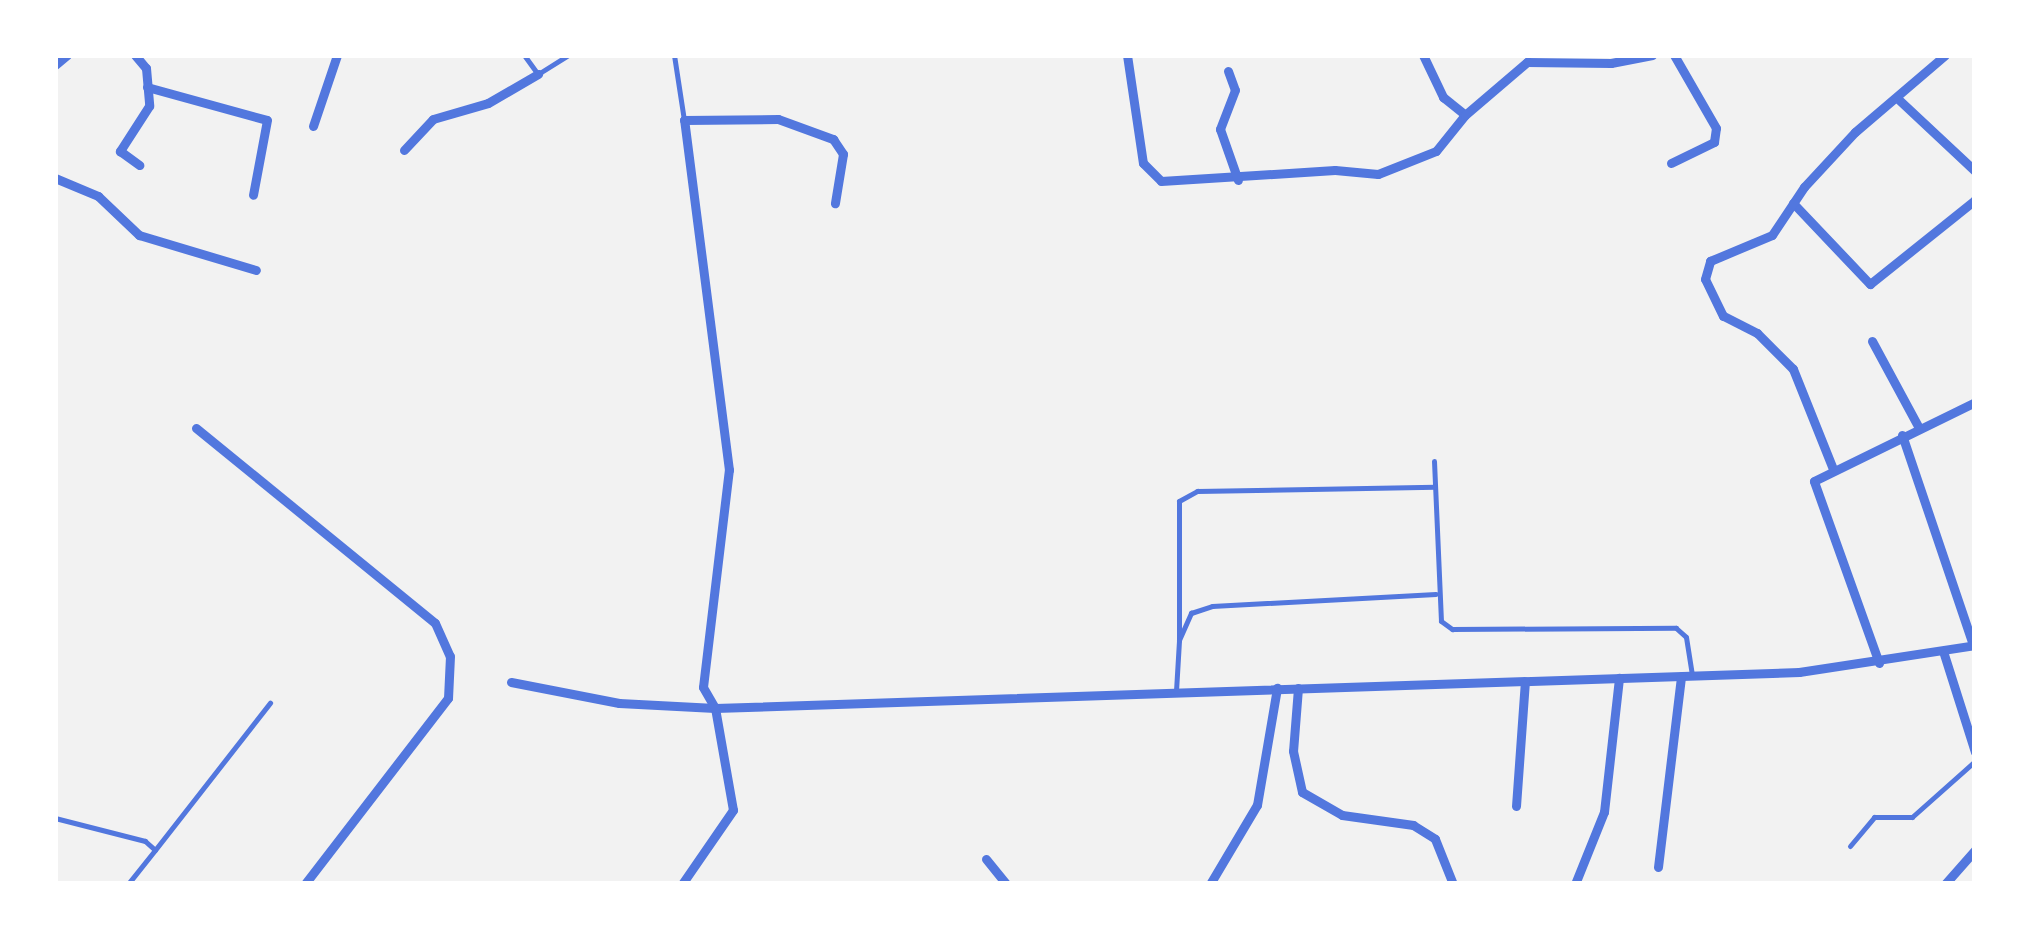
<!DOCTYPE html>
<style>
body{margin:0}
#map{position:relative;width:2030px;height:939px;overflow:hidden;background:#f2f2f2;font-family:"Asap Condensed",sans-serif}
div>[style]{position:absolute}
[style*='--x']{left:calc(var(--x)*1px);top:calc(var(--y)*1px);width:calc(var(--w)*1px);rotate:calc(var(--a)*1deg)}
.service>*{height:5px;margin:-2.5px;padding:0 2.5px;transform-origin:2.5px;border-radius:2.5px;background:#5277de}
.minor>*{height:9px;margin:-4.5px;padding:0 4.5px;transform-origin:4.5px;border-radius:4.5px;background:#5277de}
span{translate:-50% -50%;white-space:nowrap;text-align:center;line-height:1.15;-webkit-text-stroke:10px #fff;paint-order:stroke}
.frame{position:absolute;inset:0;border:58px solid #fff;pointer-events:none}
</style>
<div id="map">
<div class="service">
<div style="--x:524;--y:55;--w:24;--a:54"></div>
<div style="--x:538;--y:74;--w:36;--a:-32"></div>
<div style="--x:674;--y:55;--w:66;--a:81.3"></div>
<div style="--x:1434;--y:461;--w:160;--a:87.5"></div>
<div style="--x:1441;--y:621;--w:14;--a:36"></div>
<div style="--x:1452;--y:629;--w:224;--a:-0.3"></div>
<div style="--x:1676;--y:628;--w:13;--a:42"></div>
<div style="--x:1686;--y:637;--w:38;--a:81"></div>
<div style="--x:1179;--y:640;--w:139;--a:-90"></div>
<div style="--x:1179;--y:501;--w:21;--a:-29"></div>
<div style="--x:1197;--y:491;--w:238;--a:-1"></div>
<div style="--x:1176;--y:691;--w:51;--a:-86.6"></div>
<div style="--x:1179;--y:640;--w:30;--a:-66"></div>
<div style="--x:1191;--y:613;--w:22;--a:-18"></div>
<div style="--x:1212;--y:606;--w:224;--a:-3.1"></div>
<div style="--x:55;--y:818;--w:93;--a:14.3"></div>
<div style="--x:145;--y:841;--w:13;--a:42"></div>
<div style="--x:155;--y:850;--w:43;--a:128.5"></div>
<div style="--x:1850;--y:846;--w:38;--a:-50"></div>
<div style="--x:1874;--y:817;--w:38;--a:0"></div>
<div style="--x:1912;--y:817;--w:84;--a:-41.6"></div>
<div style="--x:155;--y:850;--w:187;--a:-52"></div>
</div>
<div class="minor">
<div style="--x:135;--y:55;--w:17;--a:50"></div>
<div style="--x:146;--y:68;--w:38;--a:85"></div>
<div style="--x:149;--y:106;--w:54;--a:122.8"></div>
<div style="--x:120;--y:151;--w:24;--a:36"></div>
<div style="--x:1127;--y:55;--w:109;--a:81.6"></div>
<div style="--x:1143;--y:163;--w:25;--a:45"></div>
<div style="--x:1161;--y:181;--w:174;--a:-3.6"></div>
<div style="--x:1335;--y:170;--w:43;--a:5.3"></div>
<div style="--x:1378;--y:174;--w:62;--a:-21.6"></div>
<div style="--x:1436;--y:151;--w:46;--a:-51.1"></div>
<div style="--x:1423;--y:55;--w:47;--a:64.5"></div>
<div style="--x:1443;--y:97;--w:28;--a:39"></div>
<div style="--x:1465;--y:115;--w:82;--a:-40.5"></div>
<div style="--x:1527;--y:62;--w:84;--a:0.7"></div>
<div style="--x:1611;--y:63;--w:42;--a:-11"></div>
<div style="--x:55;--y:65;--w:16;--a:-40"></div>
<div style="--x:1228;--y:71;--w:20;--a:70"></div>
<div style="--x:1235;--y:90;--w:42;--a:111"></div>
<div style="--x:1220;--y:129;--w:54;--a:70.6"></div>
<div style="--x:147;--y:87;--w:124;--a:15.4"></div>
<div style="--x:267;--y:120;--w:76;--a:100.6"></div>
<div style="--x:1897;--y:98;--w:107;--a:43.1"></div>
<div style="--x:313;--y:126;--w:75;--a:-71.3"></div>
<div style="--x:404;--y:150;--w:42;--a:-46.9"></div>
<div style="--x:433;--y:119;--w:57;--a:-16.2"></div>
<div style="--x:488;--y:103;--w:58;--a:-30.1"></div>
<div style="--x:1671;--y:163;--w:48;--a:-26"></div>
<div style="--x:1714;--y:142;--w:14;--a:-82"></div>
<div style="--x:1716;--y:128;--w:84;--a:-119.9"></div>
<div style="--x:55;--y:178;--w:47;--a:22.7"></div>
<div style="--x:98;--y:196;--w:57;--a:43.6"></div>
<div style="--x:139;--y:235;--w:122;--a:16.7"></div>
<div style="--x:1793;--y:203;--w:112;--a:46.5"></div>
<div style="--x:1870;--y:284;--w:134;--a:-38.7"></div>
<div style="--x:1872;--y:341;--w:97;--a:61.6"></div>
<div style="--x:196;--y:428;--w:308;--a:39.2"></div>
<div style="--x:435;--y:623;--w:36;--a:66"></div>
<div style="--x:450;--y:656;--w:42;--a:92.7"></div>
<div style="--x:448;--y:698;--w:235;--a:127.6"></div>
<div style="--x:1902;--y:435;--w:222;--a:71.3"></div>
<div style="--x:1833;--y:469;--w:108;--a:-111.8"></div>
<div style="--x:1793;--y:369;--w:51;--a:-135"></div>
<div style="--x:1757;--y:333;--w:38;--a:-153"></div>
<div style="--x:1723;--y:316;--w:41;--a:-115.9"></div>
<div style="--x:1705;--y:279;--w:19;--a:-74"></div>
<div style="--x:1710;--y:261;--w:67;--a:-22.8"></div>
<div style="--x:1772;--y:235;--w:58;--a:-56.3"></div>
<div style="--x:1804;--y:187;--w:75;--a:-47.2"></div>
<div style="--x:1855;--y:132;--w:118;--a:-40.5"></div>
<div style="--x:1943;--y:651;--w:106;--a:72.4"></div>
<div style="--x:1879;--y:663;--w:193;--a:-109.7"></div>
<div style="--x:1814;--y:481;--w:179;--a:-26.1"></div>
<div style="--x:511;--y:682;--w:110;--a:11"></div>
<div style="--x:619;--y:703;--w:96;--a:3"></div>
<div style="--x:715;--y:708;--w:1085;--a:-1.9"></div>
<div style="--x:1799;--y:672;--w:178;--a:-8.7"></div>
<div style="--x:1298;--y:688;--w:63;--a:94.5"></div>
<div style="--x:1293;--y:751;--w:42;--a:77.6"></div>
<div style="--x:1302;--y:792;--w:46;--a:29.9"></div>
<div style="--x:1342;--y:815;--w:72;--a:8"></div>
<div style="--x:1413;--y:825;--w:26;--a:32"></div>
<div style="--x:1435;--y:839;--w:48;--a:68.2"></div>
<div style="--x:1516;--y:806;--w:125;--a:-85.9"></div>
<div style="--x:986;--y:859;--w:32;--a:51"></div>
<div style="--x:1658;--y:867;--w:192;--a:-83.1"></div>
<div style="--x:682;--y:884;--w:90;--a:-55.4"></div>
<div style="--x:733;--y:810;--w:104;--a:-100"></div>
<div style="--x:715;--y:708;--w:24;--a:-120"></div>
<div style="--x:703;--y:687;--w:219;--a:-83.2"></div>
<div style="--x:729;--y:470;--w:353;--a:-97.3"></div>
<div style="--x:684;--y:120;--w:94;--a:-0.6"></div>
<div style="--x:778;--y:119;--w:59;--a:20"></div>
<div style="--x:833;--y:139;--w:18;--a:56"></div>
<div style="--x:843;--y:154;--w:50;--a:99.3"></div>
<div style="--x:1210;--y:884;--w:92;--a:-59.3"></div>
<div style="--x:1257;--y:805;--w:119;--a:-80.3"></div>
<div style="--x:1575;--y:884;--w:78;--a:-68.1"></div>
<div style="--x:1604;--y:812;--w:135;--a:-83.6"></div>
<div style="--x:1945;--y:884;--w:45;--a:-48.6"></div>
</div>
<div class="frame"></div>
</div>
